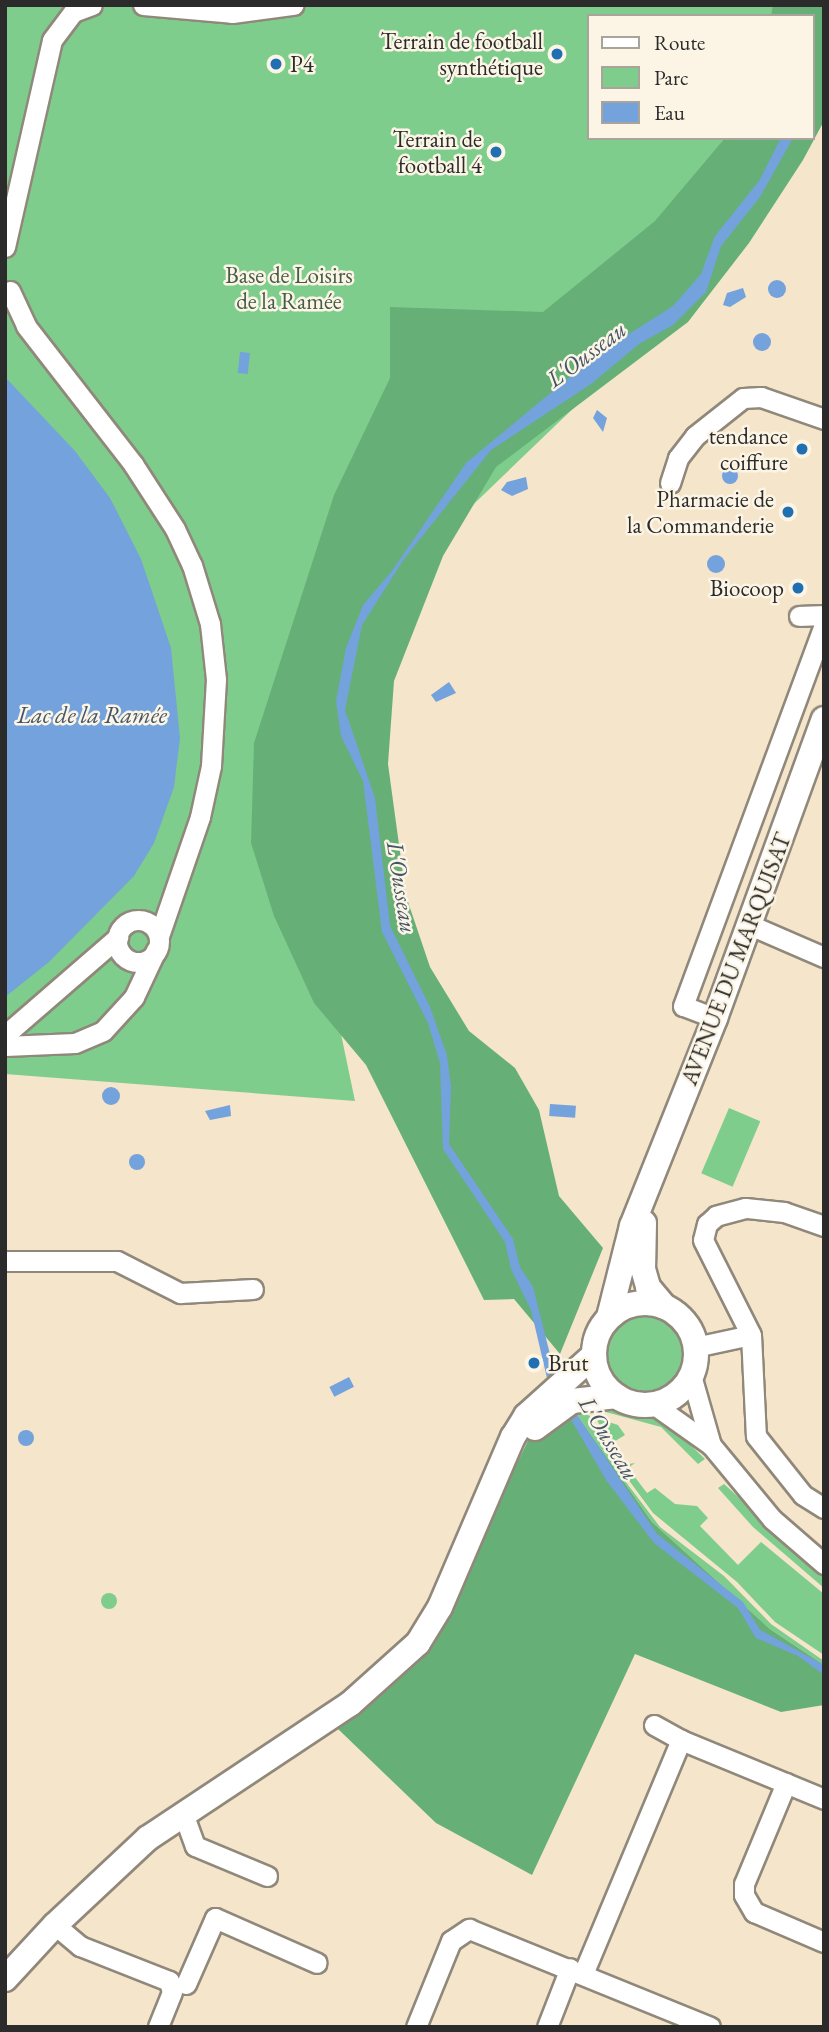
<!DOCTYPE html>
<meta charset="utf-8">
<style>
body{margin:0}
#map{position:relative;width:829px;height:2032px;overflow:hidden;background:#f5e5ca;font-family:"EB Garamond",serif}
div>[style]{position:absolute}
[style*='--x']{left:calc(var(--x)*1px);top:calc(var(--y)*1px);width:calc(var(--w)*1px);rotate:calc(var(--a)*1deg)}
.green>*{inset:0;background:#7ecd8d;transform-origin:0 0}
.round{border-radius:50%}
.forest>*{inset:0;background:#66b078}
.water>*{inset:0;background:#73a2dc;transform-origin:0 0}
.roads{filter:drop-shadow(2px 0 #90887a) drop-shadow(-2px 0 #90887a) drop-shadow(0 2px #90887a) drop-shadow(0 -2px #90887a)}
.minor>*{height:19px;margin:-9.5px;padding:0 9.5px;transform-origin:9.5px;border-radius:9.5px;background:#fff}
.minor>.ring{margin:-9.5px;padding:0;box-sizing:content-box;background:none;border:19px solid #fff;border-radius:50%}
.major>*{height:24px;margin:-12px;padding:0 12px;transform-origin:12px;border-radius:12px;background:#fff}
.major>.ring{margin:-12px;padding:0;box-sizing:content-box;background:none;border:24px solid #fff;border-radius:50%}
.dots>*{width:19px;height:19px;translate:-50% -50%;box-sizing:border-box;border:4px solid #fcf5e5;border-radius:50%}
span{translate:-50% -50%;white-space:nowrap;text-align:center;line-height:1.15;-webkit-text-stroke:5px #fcf5e5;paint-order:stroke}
.poi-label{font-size:23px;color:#2b2b2b}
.right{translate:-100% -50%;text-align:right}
.left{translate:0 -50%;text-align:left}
.park-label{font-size:23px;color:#445c48}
.street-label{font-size:23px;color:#2b2b2b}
.water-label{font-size:24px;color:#445569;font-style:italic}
.frame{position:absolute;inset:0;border:7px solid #2b2b2b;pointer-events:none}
.legend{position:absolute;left:587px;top:14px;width:228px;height:126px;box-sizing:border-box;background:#fcf5e5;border:2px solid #a8a49b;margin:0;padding:9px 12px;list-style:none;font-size:21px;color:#2b2b2b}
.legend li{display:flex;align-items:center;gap:14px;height:35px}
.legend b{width:35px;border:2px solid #a8a49b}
</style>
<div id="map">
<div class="green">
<div style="clip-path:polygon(5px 5px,824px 5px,813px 16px,589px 16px,589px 138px,774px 138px,583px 399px,271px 699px,355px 1101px,5px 1074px)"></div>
<div style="left:729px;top:1108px;width:34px;height:71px;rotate:23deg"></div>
<div class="round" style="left:602px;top:1311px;width:84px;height:84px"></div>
<div style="clip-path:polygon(609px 1407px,628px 1414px,662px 1418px,705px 1459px,698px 1464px,661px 1427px,591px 1408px)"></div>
<div style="clip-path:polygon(580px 1411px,590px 1416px,616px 1469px,660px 1527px,724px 1576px,771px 1624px,824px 1661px,824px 1665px,770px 1629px,652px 1522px,575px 1412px)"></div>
<div style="clip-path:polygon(596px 1418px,618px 1425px,625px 1435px,612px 1443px,623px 1465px,635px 1463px,628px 1468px,647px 1493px,655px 1488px,675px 1504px,697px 1506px,708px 1518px,700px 1526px,738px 1565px,761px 1542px,824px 1594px,824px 1655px,775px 1622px,737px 1582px,653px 1513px,625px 1475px)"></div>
<div style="clip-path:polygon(724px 1484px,824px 1575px,824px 1588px,753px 1527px,718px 1488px)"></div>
<div class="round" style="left:101px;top:1593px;width:16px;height:16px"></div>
</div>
<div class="forest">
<div style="clip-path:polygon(773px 5px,824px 5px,824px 121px,803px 160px,749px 243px,688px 322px,496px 467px,443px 556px,394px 681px,388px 764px,406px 896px,430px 967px,469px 1031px,515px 1068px,539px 1110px,559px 1196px,603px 1248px,560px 1354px,514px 1299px,484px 1300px,366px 1065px,314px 1003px,274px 916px,251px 843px,254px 743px,334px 495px,390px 378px,390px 307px,543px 312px,655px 221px,725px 138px,813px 138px,813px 16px,771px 16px)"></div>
<div style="clip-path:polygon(575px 1412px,652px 1522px,770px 1629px,824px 1665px,824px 1705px,781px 1712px,635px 1654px,532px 1875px,436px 1823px,338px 1729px,423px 1657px,539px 1418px)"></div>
</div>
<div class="water">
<div style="clip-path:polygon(781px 138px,793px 138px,760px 197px,721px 246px,706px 292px,673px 325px,639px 344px,591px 384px,491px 450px,404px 559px,362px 625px,345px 710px,375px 798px,390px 926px,430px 1007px,447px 1055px,451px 1087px,449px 1144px,513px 1239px,520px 1267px,533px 1287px,554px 1370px,575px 1412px,657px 1534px,743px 1602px,760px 1630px,824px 1665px,824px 1675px,798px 1656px,756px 1638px,738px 1608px,654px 1543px,606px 1480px,547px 1378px,531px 1310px,511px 1269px,505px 1242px,443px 1149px,440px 1063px,428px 1023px,382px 932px,363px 781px,341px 736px,336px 701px,346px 648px,363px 605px,392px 571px,466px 463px,599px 353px,673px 306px,701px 274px,715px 236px,759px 181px)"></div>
<div class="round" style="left:768px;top:280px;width:18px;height:18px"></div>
<div style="clip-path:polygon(743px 288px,746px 297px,730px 307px,723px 305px,727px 293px)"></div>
<div class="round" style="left:753px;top:333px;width:18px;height:18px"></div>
<div style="left:240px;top:352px;width:10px;height:21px;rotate:6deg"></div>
<div style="clip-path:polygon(5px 377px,75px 451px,110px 498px,141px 559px,171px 648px,180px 738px,174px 787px,154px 843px,134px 876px,49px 962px,5px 997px)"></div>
<div style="clip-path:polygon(597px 410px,607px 418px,603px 432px,593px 418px)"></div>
<div class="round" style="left:722px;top:468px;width:16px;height:16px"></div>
<div style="clip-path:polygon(526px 477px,528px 489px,512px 496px,501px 490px,507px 482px)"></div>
<div class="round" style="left:707px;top:555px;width:18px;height:18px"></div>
<div style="clip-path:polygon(449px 682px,456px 693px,436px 702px,431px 695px)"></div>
<div class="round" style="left:102px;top:1087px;width:18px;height:18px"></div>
<div style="left:550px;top:1104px;width:26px;height:12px;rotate:4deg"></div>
<div style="clip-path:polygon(230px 1105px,231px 1116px,210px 1120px,205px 1111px)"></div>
<div class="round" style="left:129px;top:1154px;width:16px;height:16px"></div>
<div style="left:349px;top:1377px;width:11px;height:22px;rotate:63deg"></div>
<div class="round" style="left:18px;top:1430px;width:16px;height:16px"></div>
</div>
<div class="roads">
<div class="minor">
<div style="--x:143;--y:5;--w:89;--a:5.1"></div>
<div style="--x:232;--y:13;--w:62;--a:-7.5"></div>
<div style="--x:5;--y:247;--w:212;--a:-77.2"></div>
<div style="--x:52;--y:40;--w:35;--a:-53"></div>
<div style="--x:73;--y:12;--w:20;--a:-20"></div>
<div style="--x:10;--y:291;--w:38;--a:65"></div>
<div style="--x:26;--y:326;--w:175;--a:52.2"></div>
<div style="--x:133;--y:464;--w:77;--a:57.1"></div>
<div style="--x:175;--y:529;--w:40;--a:65"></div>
<div style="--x:192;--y:565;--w:62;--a:73"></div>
<div style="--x:210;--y:624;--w:55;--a:83.8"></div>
<div style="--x:216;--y:679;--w:87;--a:93.3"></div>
<div style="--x:211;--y:766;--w:52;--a:102.2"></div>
<div style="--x:200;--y:817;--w:126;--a:109"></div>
<div style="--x:670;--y:483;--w:26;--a:-72"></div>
<div style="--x:678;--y:458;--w:28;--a:-52"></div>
<div style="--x:695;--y:436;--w:61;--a:-38.4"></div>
<div style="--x:743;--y:398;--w:18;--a:-3"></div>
<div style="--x:761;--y:397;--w:67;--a:19.2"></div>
<div style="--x:799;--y:616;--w:25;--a:-2"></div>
<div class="ring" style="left:117px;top:920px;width:23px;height:23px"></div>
<div style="--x:750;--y:925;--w:81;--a:23.4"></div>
<div style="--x:715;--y:1018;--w:34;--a:-159"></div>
<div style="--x:683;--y:1006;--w:407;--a:-69.7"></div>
<div style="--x:5;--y:1035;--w:150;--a:-40.9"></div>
<div style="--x:5;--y:1046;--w:70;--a:-2.5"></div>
<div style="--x:75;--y:1043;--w:30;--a:-23"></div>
<div style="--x:103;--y:1031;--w:46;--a:-47.6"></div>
<div style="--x:134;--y:997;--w:52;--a:-64.9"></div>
<div style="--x:824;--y:1226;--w:42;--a:-160.7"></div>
<div style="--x:784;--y:1212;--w:39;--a:-174"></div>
<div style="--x:745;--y:1208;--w:30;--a:165"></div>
<div style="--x:716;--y:1216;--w:12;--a:138"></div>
<div style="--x:707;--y:1224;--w:16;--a:104"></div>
<div style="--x:703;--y:1240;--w:106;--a:63.2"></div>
<div style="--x:751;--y:1335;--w:101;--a:87.2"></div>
<div style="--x:756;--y:1436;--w:75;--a:51.5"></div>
<div style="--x:803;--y:1495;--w:25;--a:32"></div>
<div style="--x:5;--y:1261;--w:112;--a:0"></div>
<div style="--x:117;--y:1261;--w:71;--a:26.9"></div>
<div style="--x:180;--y:1293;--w:73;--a:-3.1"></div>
<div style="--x:695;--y:1347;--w:57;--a:-12.1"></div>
<div style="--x:691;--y:1375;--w:73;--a:74.1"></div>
<div style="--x:653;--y:1404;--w:71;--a:35.3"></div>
<div style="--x:711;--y:1445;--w:96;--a:50.5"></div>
<div style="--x:772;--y:1519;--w:69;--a:40.9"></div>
<div style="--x:654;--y:1725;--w:31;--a:29"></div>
<div style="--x:786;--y:1783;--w:109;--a:112.6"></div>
<div style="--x:744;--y:1884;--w:11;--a:90"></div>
<div style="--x:744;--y:1895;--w:20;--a:60"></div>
<div style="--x:754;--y:1912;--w:76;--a:23.2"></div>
<div style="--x:183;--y:1813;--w:35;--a:70"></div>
<div style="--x:195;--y:1846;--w:78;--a:22.6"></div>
<div style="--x:55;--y:1925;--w:33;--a:40"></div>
<div style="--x:80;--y:1946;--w:96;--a:21.5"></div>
<div style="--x:169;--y:1981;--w:11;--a:75"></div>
<div style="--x:172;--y:1992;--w:38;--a:112"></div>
<div style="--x:583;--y:1974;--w:254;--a:-67.3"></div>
<div style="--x:681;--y:1740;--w:155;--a:22.4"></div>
<div style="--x:186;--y:1984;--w:72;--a:-66.3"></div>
<div style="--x:215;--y:1918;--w:111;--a:23.8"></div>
<div style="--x:416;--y:2027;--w:93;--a:-67.9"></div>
<div style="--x:451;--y:1941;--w:22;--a:-34"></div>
<div style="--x:469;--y:1929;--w:260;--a:22.1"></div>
<div style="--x:547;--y:2027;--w:63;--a:-68.7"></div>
</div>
<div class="major">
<div style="--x:644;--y:1223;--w:46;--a:91.2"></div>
<div style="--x:643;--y:1269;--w:19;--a:74"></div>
<div style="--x:648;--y:1287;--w:26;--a:50"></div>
<div class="ring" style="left:594px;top:1303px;width:78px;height:78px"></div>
<div style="--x:609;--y:1317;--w:94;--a:-75.8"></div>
<div style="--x:632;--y:1226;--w:224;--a:-68.2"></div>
<div style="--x:715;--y:1018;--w:318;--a:-70"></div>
<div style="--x:535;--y:1428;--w:46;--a:-36.1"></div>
<div style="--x:572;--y:1401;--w:45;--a:-6.3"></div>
<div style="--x:5;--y:1979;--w:74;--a:-47.2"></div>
<div style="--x:55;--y:1925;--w:127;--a:-43.1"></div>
<div style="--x:148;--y:1838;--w:242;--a:-33.6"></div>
<div style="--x:350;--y:1704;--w:91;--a:-41.9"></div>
<div style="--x:418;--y:1643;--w:42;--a:-58.6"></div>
<div style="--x:440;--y:1607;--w:185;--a:-66.8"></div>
<div style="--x:513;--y:1437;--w:25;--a:-58"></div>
<div style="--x:526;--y:1416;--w:91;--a:-41.9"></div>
</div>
</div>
<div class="dots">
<div style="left:557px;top:54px;background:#1f6fb2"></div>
<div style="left:276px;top:64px;background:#1f6fb2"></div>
<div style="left:496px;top:152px;background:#1f6fb2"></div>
<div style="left:802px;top:449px;background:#1f6fb2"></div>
<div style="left:788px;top:512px;background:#1f6fb2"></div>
<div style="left:798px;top:588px;background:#1f6fb2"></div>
<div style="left:534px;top:1363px;background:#1f6fb2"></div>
</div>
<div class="poi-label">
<span class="right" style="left:543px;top:54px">Terrain de football<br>synthétique</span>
<span class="left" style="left:290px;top:64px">P4</span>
<span class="right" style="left:482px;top:152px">Terrain de<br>football 4</span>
<span class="right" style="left:788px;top:449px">tendance<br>coiffure</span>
<span class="right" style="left:774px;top:512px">Pharmacie de<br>la Commanderie</span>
<span class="right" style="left:784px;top:588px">Biocoop</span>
<span class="left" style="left:548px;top:1363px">Brut</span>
</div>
<div class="park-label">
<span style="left:289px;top:288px">Base de Loisirs<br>de la Ramée</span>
</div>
<div class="street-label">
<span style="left:736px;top:959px;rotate:-69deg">AVENUE DU MARQUISAT</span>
</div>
<div class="water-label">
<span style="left:586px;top:354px;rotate:-37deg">L'Ousseau</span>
<span style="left:92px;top:715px">Lac de la Ramée</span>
<span style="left:402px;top:887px;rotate:81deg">L'Ousseau</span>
<span style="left:609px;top:1438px;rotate:59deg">L'Ousseau</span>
</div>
<div class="frame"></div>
<ul class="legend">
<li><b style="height:9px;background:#fff"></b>Route</li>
<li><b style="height:19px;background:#7ecd8d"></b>Parc</li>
<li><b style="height:19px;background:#73a2dc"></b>Eau</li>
</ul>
</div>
